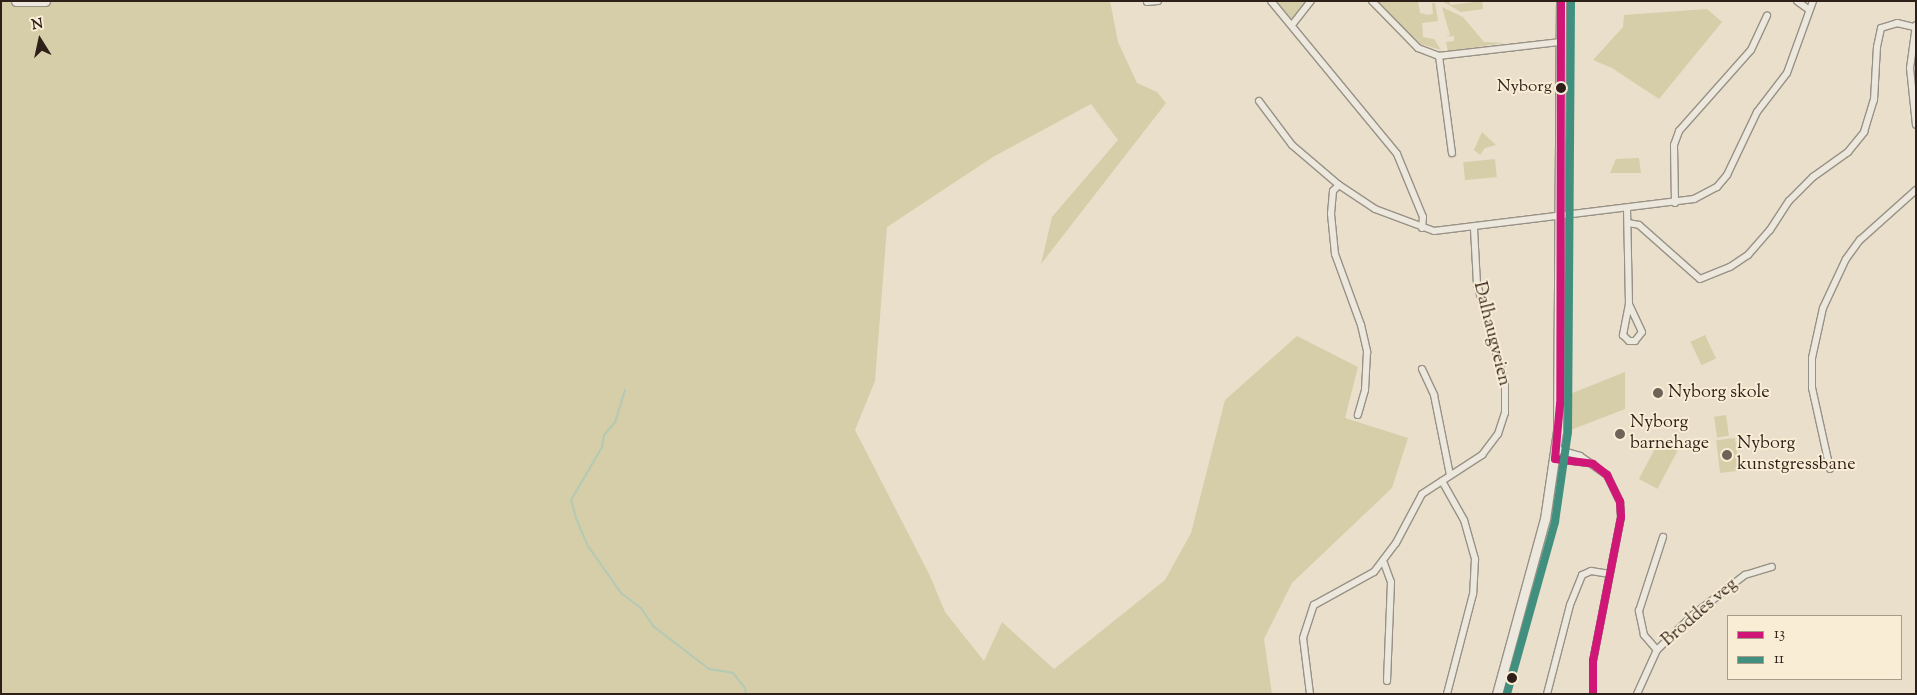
<!DOCTYPE html>
<style>
body{margin:0}
#map{position:relative;width:1917px;height:695px;overflow:hidden;background:#e9dfcb;font-family:"Sorts Mill Goudy",serif}
div>[style]{position:absolute}
[style*='--x']{left:calc(var(--x)*1px);top:calc(var(--y)*1px);width:calc(var(--w)*1px);rotate:calc(var(--a)*1deg)}
.green>*{inset:0;background:#d5cea8;transform-origin:0 0}
.stream>*{height:2px;margin:-1px;padding:0 1px;transform-origin:1px;border-radius:1px;background:#b4c9b6}
.roads{filter:drop-shadow(1px 0 #989185) drop-shadow(-1px 0 #989185) drop-shadow(0 1px #989185) drop-shadow(0 -1px #989185)}
.street>*{height:6px;margin:-3px;padding:0 3px;transform-origin:3px;border-radius:3px;background:#ece8de}
.secondary>*{height:9px;margin:-4.5px;padding:0 4.5px;transform-origin:4.5px;border-radius:4.5px;background:#ece8de}
.bus-1>*{height:8px;margin:-4px;padding:0 4px;transform-origin:4px;border-radius:4px;background:#d01778}
.bus-2>*{height:8px;margin:-4px;padding:0 4px;transform-origin:4px;border-radius:4px;background:#41907f}
.dots>*{width:14px;height:14px;translate:-50% -50%;box-sizing:border-box;border:2px solid #f9edd5;border-radius:50%}
span{translate:-50% -50%;white-space:nowrap;text-align:center;line-height:1.15;-webkit-text-stroke:4px #f9edd5;paint-order:stroke}
.bus-label{font-size:17px;color:#2e1f18}
.right{translate:-100% -50%;text-align:right}
.street-label{font-size:18px;color:#2e1f18}
.poi-label{font-size:18px;color:#2e1f18}
.left{translate:0 -50%;text-align:left}
.frame{position:absolute;inset:0;border:2px solid #2e1f18;pointer-events:none}
.legend{position:absolute;left:1727px;top:615px;width:175px;height:65px;box-sizing:border-box;background:#f9edd5;border:1px solid #a89b89;margin:0;padding:6px 9px;list-style:none;font-size:15px;color:#2e1f18}
.legend li{display:flex;align-items:center;gap:10px;height:25px}
.legend b{width:25px;border:1px solid #a89b89}
.north{position:absolute;left:15px;top:15px;width:50px;height:50px;-webkit-text-stroke:4px #f9edd5;paint-order:stroke;rotate:350deg;font-size:14px;font-weight:700;line-height:20px;text-align:center;color:#2e1f18}
.north::after{content:'';display:block;margin:auto;width:18px;height:22px;background:#2e1f18;clip-path:polygon(50% 0,100% 100%,50% 72%,0 100%)}
</style>
<div id="map">
<div class="green">
<div style="clip-path:polygon(1px 1px,1110px 1px,1118px 42px,1137px 83px,1157px 92px,1166px 103px,1041px 264px,1052px 217px,1118px 140px,1091px 104px,993px 157px,887px 227px,875px 381px,855px 430px,930px 576px,945px 612px,984px 661px,1002px 622px,1054px 669px,1165px 580px,1191px 533px,1225px 400px,1297px 336px,1358px 367px,1345px 418px,1408px 438px,1392px 488px,1292px 583px,1264px 639px,1272px 694px,1px 694px)"></div>
<div style="clip-path:polygon(1271px 1px,1311px 1px,1292px 25px)"></div>
<div style="clip-path:polygon(1374px 1px,1418px 1px,1420px 13px,1428px 15px,1433px 14px,1432px 3px,1435px 3px,1438px 21px,1422px 23px,1423px 37px,1434px 39px,1441px 50px,1421px 44px)"></div>
<div style="clip-path:polygon(1442px 1px,1450px 1px,1450px 5px,1482px 1px,1483px 9px,1461px 12px)"></div>
<div style="clip-path:polygon(1442px 7px,1463px 17px,1484px 42px,1505px 43px,1448px 51px,1446px 42px,1454px 41px,1454px 36px,1446px 37px,1450px 35px)"></div>
<div style="clip-path:polygon(1707px 9px,1722px 22px,1659px 99px,1612px 68px,1593px 60px,1623px 27px,1624px 15px)"></div>
<div style="clip-path:polygon(1482px 132px,1496px 145px,1485px 148px,1480px 155px,1474px 150px)"></div>
<div style="clip-path:polygon(1639px 158px,1641px 173px,1610px 173px,1616px 159px)"></div>
<div style="left:1495px;top:159px;width:18px;height:32px;rotate:84deg"></div>
<div style="left:1705px;top:335px;width:26px;height:16px;rotate:65deg"></div>
<div style="clip-path:polygon(1625px 372px,1625px 409px,1568px 431px,1570px 394px)"></div>
<div style="left:1726px;top:415px;width:21px;height:12px;rotate:82deg"></div>
<div style="left:1735px;top:438px;width:33px;height:19px;rotate:83deg"></div>
<div style="left:1659px;top:441px;width:21px;height:43px;rotate:28deg"></div>
</div>
<div class="stream">
<div style="--x:625;--y:390;--w:34;--a:107"></div>
<div style="--x:615;--y:422;--w:17;--a:130"></div>
<div style="--x:604;--y:435;--w:12;--a:99"></div>
<div style="--x:602;--y:447;--w:61;--a:120.3"></div>
<div style="--x:571;--y:500;--w:19;--a:74"></div>
<div style="--x:576;--y:518;--w:30;--a:67"></div>
<div style="--x:588;--y:546;--w:57;--a:54.9"></div>
<div style="--x:621;--y:593;--w:25;--a:37"></div>
<div style="--x:641;--y:608;--w:22;--a:56"></div>
<div style="--x:653;--y:626;--w:71;--a:37.5"></div>
<div style="--x:709;--y:669;--w:24;--a:9"></div>
<div style="--x:733;--y:673;--w:19;--a:51"></div>
<div style="--x:745;--y:688;--w:6;--a:81"></div>
</div>
<div class="roads">
<div class="street">
<div style="--x:1271;--y:1;--w:198;--a:50.5"></div>
<div style="--x:1397;--y:154;--w:68;--a:67.6"></div>
<div style="--x:1423;--y:217;--w:11;--a:95"></div>
<div style="--x:1372;--y:1;--w:66;--a:45.6"></div>
<div style="--x:1418;--y:48;--w:22;--a:21"></div>
<div style="--x:1439;--y:56;--w:122;--a:-6.6"></div>
<div style="--x:1797;--y:1;--w:14;--a:36"></div>
<div style="--x:1147;--y:2;--w:11;--a:-5"></div>
<div style="--x:1292;--y:25;--w:31;--a:-52"></div>
<div style="--x:1916;--y:25;--w:43;--a:97.9"></div>
<div style="--x:1910;--y:68;--w:57;--a:84"></div>
<div style="--x:1439;--y:56;--w:98;--a:82.4"></div>
<div style="--x:1259;--y:101;--w:55;--a:53.1"></div>
<div style="--x:1292;--y:145;--w:62;--a:40.4"></div>
<div style="--x:1339;--y:185;--w:43;--a:33.7"></div>
<div style="--x:1375;--y:209;--w:63;--a:20.4"></div>
<div style="--x:1434;--y:231;--w:262;--a:-7"></div>
<div style="--x:1694;--y:199;--w:26;--a:-28"></div>
<div style="--x:1717;--y:187;--w:16;--a:-50"></div>
<div style="--x:1727;--y:175;--w:70;--a:-64.5"></div>
<div style="--x:1757;--y:112;--w:49;--a:-52.4"></div>
<div style="--x:1787;--y:73;--w:77;--a:-70.1"></div>
<div style="--x:1339;--y:185;--w:8;--a:135"></div>
<div style="--x:1333;--y:191;--w:23;--a:95"></div>
<div style="--x:1331;--y:214;--w:40;--a:84.3"></div>
<div style="--x:1335;--y:254;--w:76;--a:69.9"></div>
<div style="--x:1361;--y:325;--w:28;--a:77"></div>
<div style="--x:1367;--y:352;--w:38;--a:93"></div>
<div style="--x:1365;--y:390;--w:26;--a:106"></div>
<div style="--x:1675;--y:203;--w:58;--a:-91"></div>
<div style="--x:1674;--y:145;--w:15;--a:-70"></div>
<div style="--x:1679;--y:131;--w:108;--a:-48.4"></div>
<div style="--x:1751;--y:50;--w:38;--a:-65"></div>
<div style="--x:1627;--y:208;--w:96;--a:88.8"></div>
<div style="--x:1629;--y:304;--w:32;--a:101"></div>
<div style="--x:1623;--y:335;--w:8;--a:45"></div>
<div style="--x:1629;--y:341;--w:6;--a:0"></div>
<div style="--x:1635;--y:341;--w:11;--a:-52"></div>
<div style="--x:1642;--y:332;--w:31;--a:-115"></div>
<div style="--x:1628;--y:223;--w:11;--a:10"></div>
<div style="--x:1639;--y:225;--w:81;--a:41.5"></div>
<div style="--x:1700;--y:279;--w:32;--a:-22"></div>
<div style="--x:1730;--y:267;--w:22;--a:-34"></div>
<div style="--x:1748;--y:255;--w:33;--a:-49"></div>
<div style="--x:1770;--y:230;--w:35;--a:-57"></div>
<div style="--x:1789;--y:201;--w:34;--a:-45"></div>
<div style="--x:1813;--y:177;--w:43;--a:-35.5"></div>
<div style="--x:1848;--y:152;--w:26;--a:-51"></div>
<div style="--x:1864;--y:132;--w:34;--a:-73"></div>
<div style="--x:1874;--y:100;--w:53;--a:-86.8"></div>
<div style="--x:1877;--y:47;--w:19;--a:-78"></div>
<div style="--x:1881;--y:28;--w:17;--a:-17"></div>
<div style="--x:1897;--y:23;--w:18;--a:13"></div>
<div style="--x:1422;--y:369;--w:29;--a:65"></div>
<div style="--x:1434;--y:395;--w:82;--a:78.7"></div>
<div style="--x:1556;--y:449;--w:25;--a:16"></div>
<div style="--x:1580;--y:456;--w:33;--a:35"></div>
<div style="--x:1607;--y:475;--w:30;--a:64"></div>
<div style="--x:1620;--y:502;--w:15;--a:86"></div>
<div style="--x:1621;--y:517;--w:147;--a:101"></div>
<div style="--x:1593;--y:661;--w:33;--a:90"></div>
<div style="--x:1555;--y:459;--w:34;--a:7"></div>
<div style="--x:1830;--y:469;--w:83;--a:-102.5"></div>
<div style="--x:1812;--y:388;--w:30;--a:-90"></div>
<div style="--x:1812;--y:358;--w:51;--a:-77.6"></div>
<div style="--x:1823;--y:308;--w:54;--a:-64.9"></div>
<div style="--x:1846;--y:259;--w:24;--a:-54"></div>
<div style="--x:1860;--y:240;--w:75;--a:-41.8"></div>
<div style="--x:1442;--y:481;--w:45;--a:60.6"></div>
<div style="--x:1464;--y:520;--w:41;--a:74.2"></div>
<div style="--x:1475;--y:559;--w:35;--a:93"></div>
<div style="--x:1473;--y:594;--w:103;--a:104.6"></div>
<div style="--x:1384;--y:563;--w:20;--a:70"></div>
<div style="--x:1391;--y:582;--w:99;--a:92.3"></div>
<div style="--x:1657;--y:650;--w:20;--a:-131"></div>
<div style="--x:1644;--y:635;--w:25;--a:-102"></div>
<div style="--x:1639;--y:611;--w:78;--a:-72"></div>
<div style="--x:1310;--y:694;--w:56;--a:-97.1"></div>
<div style="--x:1303;--y:638;--w:35;--a:-72"></div>
<div style="--x:1314;--y:605;--w:68;--a:-28.8"></div>
<div style="--x:1374;--y:572;--w:36;--a:-53"></div>
<div style="--x:1396;--y:543;--w:55;--a:-62"></div>
<div style="--x:1422;--y:494;--w:72;--a:-33"></div>
<div style="--x:1482;--y:455;--w:26;--a:-53"></div>
<div style="--x:1498;--y:434;--w:22;--a:-72"></div>
<div style="--x:1505;--y:413;--w:29;--a:-90"></div>
<div style="--x:1505;--y:384;--w:104;--a:-105.6"></div>
<div style="--x:1477;--y:284;--w:55;--a:-93.1"></div>
<div style="--x:1547;--y:694;--w:92;--a:-75.5"></div>
<div style="--x:1570;--y:605;--w:32;--a:-68"></div>
<div style="--x:1582;--y:575;--w:10;--a:-24"></div>
<div style="--x:1591;--y:571;--w:19;--a:9"></div>
<div style="--x:1637;--y:694;--w:48;--a:-65.6"></div>
<div style="--x:1657;--y:650;--w:50;--a:-44.2"></div>
<div style="--x:1693;--y:615;--w:66;--a:-37.6"></div>
<div style="--x:1745;--y:575;--w:28;--a:-17"></div>
</div>
<div class="secondary">
<div style="--x:16;--y:1;--w:29;--a:0"></div>
<div style="--x:1497;--y:694;--w:181;--a:-74.7"></div>
<div style="--x:1545;--y:519;--w:89;--a:-81.6"></div>
<div style="--x:1558;--y:431;--w:430;--a:-89.6"></div>
</div>
</div>
<div class="bus-1">
<div style="--x:1561;--y:1;--w:403;--a:90.1"></div>
<div style="--x:1560;--y:404;--w:55;--a:95.2"></div>
<div style="--x:1555;--y:459;--w:38;--a:7"></div>
<div style="--x:1593;--y:464;--w:18;--a:38"></div>
<div style="--x:1607;--y:475;--w:30;--a:64"></div>
<div style="--x:1620;--y:502;--w:15;--a:86"></div>
<div style="--x:1621;--y:517;--w:147;--a:101"></div>
<div style="--x:1593;--y:661;--w:33;--a:90"></div>
</div>
<div class="bus-2">
<div style="--x:1507;--y:694;--w:179;--a:-74.4"></div>
<div style="--x:1555;--y:522;--w:91;--a:-81.8"></div>
<div style="--x:1568;--y:432;--w:431;--a:-89.6"></div>
</div>
<div class="dots">
<div style="left:1561px;top:88px;background:#2e1f18"></div>
<div style="left:1658px;top:393px;background:#6f6257"></div>
<div style="left:1620px;top:434px;background:#6f6257"></div>
<div style="left:1727px;top:455px;background:#6f6257"></div>
<div style="left:1512px;top:678px;background:#2e1f18"></div>
</div>
<div class="bus-label">
<span class="right" style="left:1552px;top:88px">Nyborg</span>
</div>
<div class="street-label">
<span style="left:1491px;top:334px;rotate:76deg">Dalhaugveien</span>
<span style="left:1700px;top:613px;rotate:-41deg">Broddes veg</span>
</div>
<div class="poi-label">
<span class="left" style="left:1668px;top:393px">Nyborg skole</span>
<span class="left" style="left:1630px;top:434px">Nyborg<br>barnehage</span>
<span class="left" style="left:1737px;top:455px">Nyborg<br>kunstgressbane</span>
</div>
<div class="frame"></div>
<ul class="legend">
<li><b style="height:6px;background:#d01778"></b>13</li>
<li><b style="height:6px;background:#41907f"></b>11</li>
</ul>
<div class="north">N</div>
</div>
